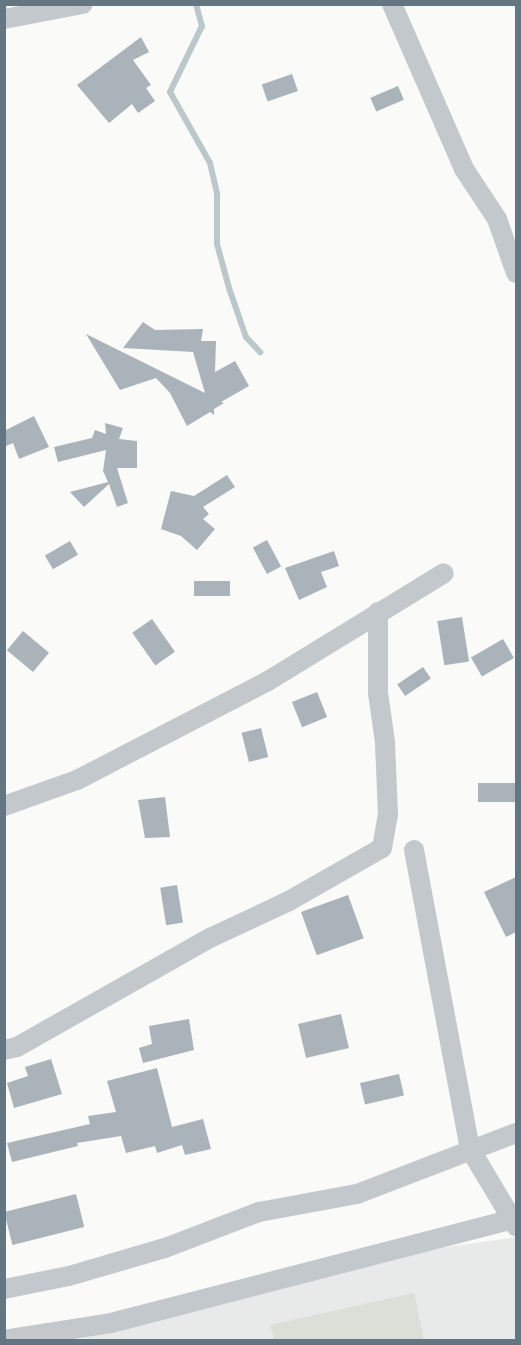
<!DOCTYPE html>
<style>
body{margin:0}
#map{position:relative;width:521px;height:1345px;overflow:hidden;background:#fafaf8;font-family:Raleway,sans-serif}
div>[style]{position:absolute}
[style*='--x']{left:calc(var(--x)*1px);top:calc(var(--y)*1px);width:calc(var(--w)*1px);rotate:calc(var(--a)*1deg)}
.built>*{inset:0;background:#e8e9e9}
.green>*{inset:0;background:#dadfd7}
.stream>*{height:6px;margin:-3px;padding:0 3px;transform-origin:3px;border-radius:3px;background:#bbc7cb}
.building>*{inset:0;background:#aab3b9;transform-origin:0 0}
.minor>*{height:20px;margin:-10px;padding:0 10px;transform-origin:10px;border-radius:10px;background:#c3c8cc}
span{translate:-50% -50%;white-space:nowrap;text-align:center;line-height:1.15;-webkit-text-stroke:6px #fff;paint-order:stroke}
.frame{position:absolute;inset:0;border:6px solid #657683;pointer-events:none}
</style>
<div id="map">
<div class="built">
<div style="clip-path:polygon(516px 1237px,516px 1340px,77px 1340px,441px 1248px)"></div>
</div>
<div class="green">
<div style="clip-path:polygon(414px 1293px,424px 1340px,274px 1340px,270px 1325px)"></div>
</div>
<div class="stream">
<div style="--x:196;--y:4;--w:23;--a:75"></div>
<div style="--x:202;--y:26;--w:73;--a:115.9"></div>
<div style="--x:170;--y:92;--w:81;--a:60.6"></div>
<div style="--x:210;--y:163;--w:32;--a:77"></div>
<div style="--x:217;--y:194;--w:50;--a:90"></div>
<div style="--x:217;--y:244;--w:46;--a:74.7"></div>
<div style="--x:229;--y:288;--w:52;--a:70.9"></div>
<div style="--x:246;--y:337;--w:21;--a:47"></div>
</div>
<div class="building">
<div style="clip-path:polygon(141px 37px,149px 52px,133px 60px,151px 85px,146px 88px,155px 101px,138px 113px,132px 104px,109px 123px,77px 85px)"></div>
<div style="left:292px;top:74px;width:18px;height:32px;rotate:71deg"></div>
<div style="left:398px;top:86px;width:15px;height:30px;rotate:67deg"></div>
<div style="clip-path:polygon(143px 322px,155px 330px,203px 329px,201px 341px,216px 341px,215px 372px,235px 361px,249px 386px,221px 402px,224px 403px,214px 409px,214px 415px,210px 412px,187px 426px,170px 393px,156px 378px,120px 390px,86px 334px,205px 393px,193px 352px,123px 348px)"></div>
<div style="clip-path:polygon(34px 416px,49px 447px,19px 459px,13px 443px,4px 447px,4px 431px)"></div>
<div style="clip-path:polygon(105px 423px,123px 428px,119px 439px,137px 441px,137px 468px,117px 468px,128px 503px,117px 507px,109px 484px,84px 507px,70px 492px,108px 482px,103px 471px,106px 450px,58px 462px,54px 447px,92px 438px,95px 430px,106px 434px)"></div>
<div style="clip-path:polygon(227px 475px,235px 487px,203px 507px,209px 514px,203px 519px,215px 529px,197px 550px,181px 536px,161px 529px,171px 491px,194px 496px)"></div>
<div style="left:267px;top:540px;width:30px;height:16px;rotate:62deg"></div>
<div style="left:70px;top:541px;width:16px;height:29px;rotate:60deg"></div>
<div style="clip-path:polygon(334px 551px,339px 566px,321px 572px,327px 587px,299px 600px,285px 568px)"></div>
<div style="left:194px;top:581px;width:36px;height:15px"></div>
<div style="left:462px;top:617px;width:45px;height:25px;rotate:81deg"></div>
<div style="left:152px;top:619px;width:40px;height:24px;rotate:55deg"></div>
<div style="left:23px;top:631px;width:34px;height:25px;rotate:40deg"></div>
<div style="left:503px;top:639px;width:22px;height:37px;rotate:60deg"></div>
<div style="left:423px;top:667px;width:14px;height:31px;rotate:56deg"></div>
<div style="left:317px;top:692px;width:27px;height:27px;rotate:68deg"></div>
<div style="left:261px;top:728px;width:30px;height:20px;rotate:76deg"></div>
<div style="left:516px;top:783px;width:19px;height:38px;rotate:90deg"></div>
<div style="clip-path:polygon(165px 797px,170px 837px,145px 838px,138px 800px)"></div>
<div style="clip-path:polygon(516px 877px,516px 932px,506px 937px,484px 892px)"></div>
<div style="left:177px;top:885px;width:38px;height:17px;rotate:81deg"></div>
<div style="left:348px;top:895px;width:46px;height:50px;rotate:70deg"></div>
<div style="left:341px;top:1014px;width:35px;height:44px;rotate:77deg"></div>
<div style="clip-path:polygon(189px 1019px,194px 1050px,143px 1063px,139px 1048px,152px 1044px,149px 1026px)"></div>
<div style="clip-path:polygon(51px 1059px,62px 1094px,14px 1108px,7px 1083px,28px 1076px,25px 1067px)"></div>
<div style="clip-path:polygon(157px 1068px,172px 1127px,203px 1119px,211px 1149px,185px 1155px,182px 1145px,157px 1153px,155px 1146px,126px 1153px,121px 1136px,77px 1143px,78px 1146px,12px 1162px,7px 1143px,90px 1124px,88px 1116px,116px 1112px,107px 1081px)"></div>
<div style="left:399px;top:1074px;width:22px;height:40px;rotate:77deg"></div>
<div style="left:76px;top:1194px;width:34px;height:74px;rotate:76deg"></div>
</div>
<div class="minor">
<div style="--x:392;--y:4;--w:180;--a:66.4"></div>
<div style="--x:464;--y:169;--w:60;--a:56.6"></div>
<div style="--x:497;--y:219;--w:57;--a:70.6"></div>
<div style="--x:4;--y:19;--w:80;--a:-10.8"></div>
<div style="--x:4;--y:806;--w:77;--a:-19.6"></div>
<div style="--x:77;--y:780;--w:215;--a:-27.4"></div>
<div style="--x:268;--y:681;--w:206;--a:-31.5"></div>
<div style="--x:414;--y:850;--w:304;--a:79.4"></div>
<div style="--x:470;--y:1149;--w:90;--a:59.1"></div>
<div style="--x:4;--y:1050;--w:13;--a:-13"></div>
<div style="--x:17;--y:1047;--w:222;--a:-29.5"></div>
<div style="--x:210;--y:938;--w:87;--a:-25.1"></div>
<div style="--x:289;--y:901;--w:107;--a:-29.7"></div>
<div style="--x:382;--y:848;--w:34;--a:-80"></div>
<div style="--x:388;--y:815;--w:73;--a:-92.4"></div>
<div style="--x:385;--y:742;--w:49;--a:-98.1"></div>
<div style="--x:378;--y:693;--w:81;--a:-90"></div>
<div style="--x:4;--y:1289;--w:66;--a:-11.3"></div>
<div style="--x:69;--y:1276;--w:100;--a:-16.3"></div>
<div style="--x:165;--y:1248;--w:101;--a:-21"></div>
<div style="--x:259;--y:1212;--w:100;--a:-10.4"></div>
<div style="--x:357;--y:1194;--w:170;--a:-21"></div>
<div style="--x:4;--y:1340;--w:108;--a:-9"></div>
<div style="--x:111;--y:1323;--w:418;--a:-14.5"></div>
</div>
<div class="frame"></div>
</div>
